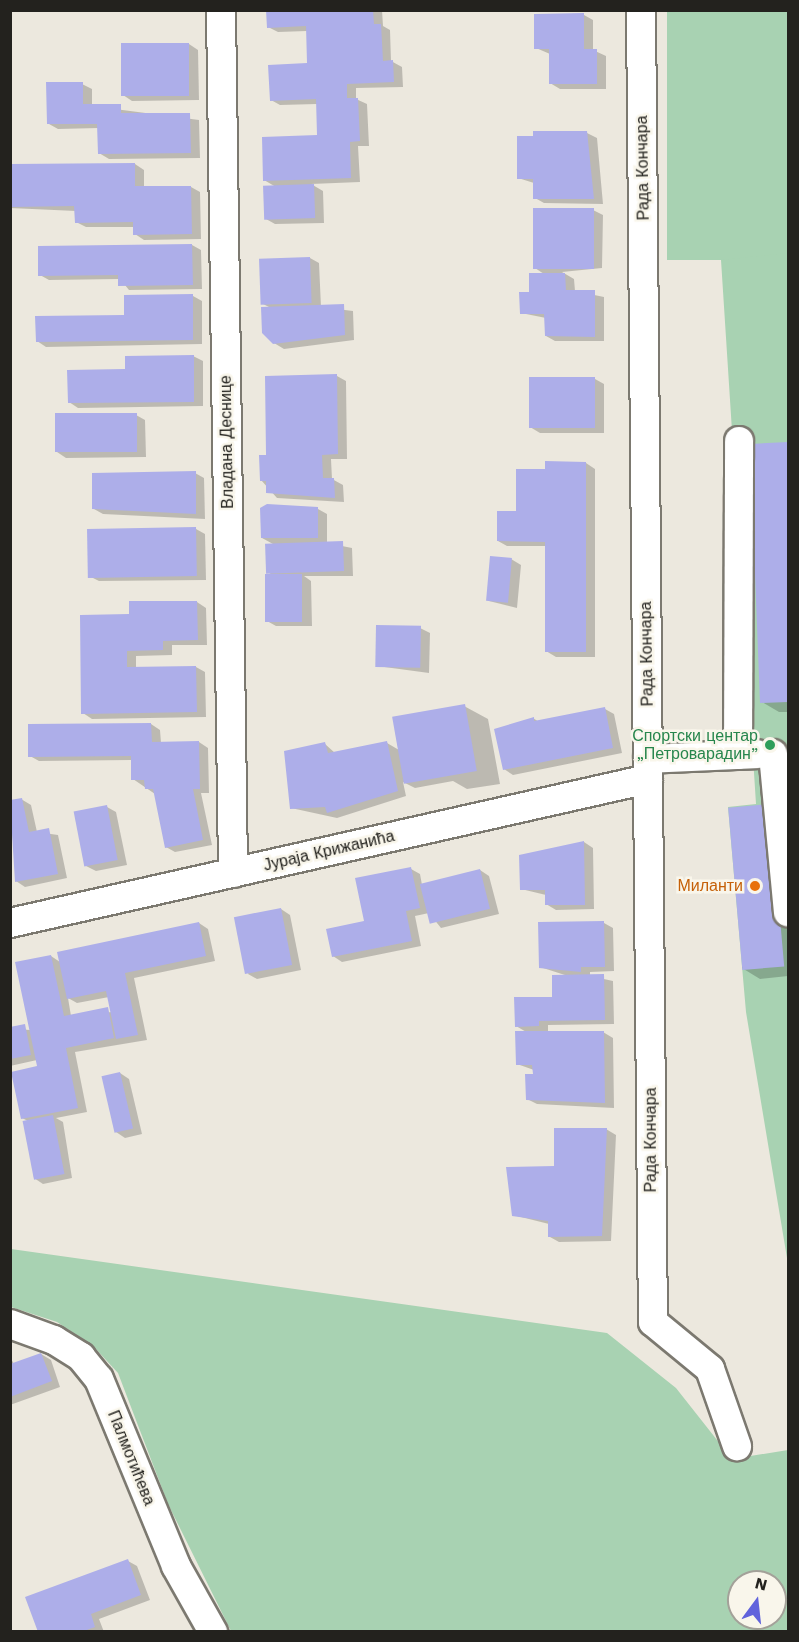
<!DOCTYPE html>
<meta charset="utf-8">
<style>
body{margin:0}
#map{position:relative;width:799px;height:1642px;overflow:hidden;background:#ece8de;font-family:"Work Sans",sans-serif}
div>[style]{position:absolute}
[style*='--x']{left:calc(var(--x)*1px);top:calc(var(--y)*1px);width:calc(var(--w)*1px);rotate:calc(var(--a)*1deg)}
.green>*{inset:0;background:#a8d2b2;transform-origin:0 0}
.shadow>*{inset:0;background:#0003}
.building>*{inset:0;background:#adaee9;transform-origin:0 0}
.roads{filter:drop-shadow(2px 0 #7c7970) drop-shadow(-2px 0 #7c7970) drop-shadow(0 2px #7c7970) drop-shadow(0 -2px #7c7970)}
.minor>*{height:28px;margin:-14px;padding:0 14px;transform-origin:14px;border-radius:14px;background:#fff}
.dots>*{width:16px;height:16px;translate:-50% -50%;box-sizing:border-box;border:3px solid #f9f6eb;border-radius:50%}
span{translate:-50% -50%;white-space:nowrap;text-align:center;line-height:1.15;-webkit-text-stroke:5px #f9f6eb;paint-order:stroke}
.street-label{font-size:16px;color:#23221e}
.leisure-label{font-size:16px;color:#27864d}
.right{translate:-100% -50%;text-align:right}
.food-label{font-size:16px;color:#c56008}
.frame{position:absolute;inset:0;border:12px solid #23221e;pointer-events:none}
.north{position:absolute;left:727px;top:1570px;width:60px;height:60px;box-sizing:border-box;background:#f9f6eb;border:2px solid #a3a199;border-radius:50%;rotate:15deg;font-size:16px;font-weight:700;line-height:24px;text-align:center;color:#23221e}
.north::after{content:'';display:block;margin:auto;width:21px;height:27px;background:#6163dc;clip-path:polygon(50% 0,100% 100%,50% 72%,0 100%)}
</style>
<div id="map">
<div class="green">
<div style="left:667px;top:11px;width:121px;height:249px"></div>
<div style="clip-path:polygon(788px 253px,788px 1264px,746px 1012px,728px 807px,756px 804px,721px 260px)"></div>
<div style="clip-path:polygon(evenodd,11px 1249px,607px 1333px,676px 1388px,732px 1459px,788px 1450px,788px 1631px,231px 1631px,168px 1504px,118px 1373px,94px 1347px,57px 1322px,11px 1307px,11px 1249px,739px 1582px,775px 1582px,775px 1618px,739px 1618px,739px 1582px)"></div>
</div>
<div class="shadow">
<div style="clip-path:polygon(268px 10px,382px 10px,383px 26px,390px 30px,391px 61px,402px 67px,403px 87px,356px 88px,356px 99px,367px 104px,369px 146px,358px 146px,360px 182px,311px 184px,323px 191px,324px 223px,275px 224px,266px 219px,276px 187px,264px 180px,319px 136px,317px 104px,280px 105px,271px 100px,309px 65px,307px 31px,278px 32px,268px 27px)"></div>
<div style="clip-path:polygon(584px 15px,593px 20px,593px 50px,606px 56px,606px 89px,560px 89px,550px 83px,550px 54px,536px 48px)"></div>
<div style="clip-path:polygon(189px 44px,198px 50px,199px 100px,132px 101px,123px 95px,122px 45px)"></div>
<div style="clip-path:polygon(82px 84px,92px 89px,92px 106px,199px 120px,200px 158px,109px 159px,99px 153px,99px 128px,58px 129px,49px 124px)"></div>
<div style="clip-path:polygon(587px 133px,597px 138px,603px 204px,544px 203px,535px 198px,534px 183px,518px 178px)"></div>
<div style="clip-path:polygon(135px 164px,144px 170px,144px 188px,191px 187px,200px 192px,201px 239px,144px 240px,135px 234px,135px 227px,86px 227px,76px 222px,76px 211px,10px 208px,10px 166px)"></div>
<div style="clip-path:polygon(593px 210px,603px 215px,602px 268px,562px 272px,574px 279px,575px 291px,604px 297px,604px 341px,555px 341px,546px 336px,546px 318px,521px 313px,544px 274px,535px 268px)"></div>
<div style="clip-path:polygon(192px 245px,201px 250px,202px 289px,129px 290px,120px 279px,49px 280px,40px 275px)"></div>
<div style="clip-path:polygon(310px 258px,319px 263px,321px 307px,353px 311px,354px 340px,284px 349px,274px 343px,271px 308px,263px 304px)"></div>
<div style="clip-path:polygon(193px 296px,202px 301px,202px 344px,46px 347px,37px 341px)"></div>
<div style="clip-path:polygon(193px 356px,203px 361px,203px 406px,78px 408px,69px 402px,127px 371px)"></div>
<div style="clip-path:polygon(337px 376px,346px 381px,347px 459px,331px 459px,332px 479px,343px 485px,344px 502px,277px 498px,261px 480px,267px 457px)"></div>
<div style="clip-path:polygon(595px 379px,604px 384px,604px 433px,540px 433px,530px 427px)"></div>
<div style="clip-path:polygon(136px 415px,145px 420px,146px 457px,66px 458px,57px 452px)"></div>
<div style="clip-path:polygon(788px 444px,788px 712px,779px 712px,762px 702px,752px 445px)"></div>
<div style="clip-path:polygon(586px 463px,595px 469px,595px 657px,556px 657px,546px 651px,547px 546px,507px 546px,498px 541px,547px 471px)"></div>
<div style="clip-path:polygon(195px 473px,204px 478px,205px 519px,103px 514px,94px 509px)"></div>
<div style="clip-path:polygon(318px 509px,327px 514px,327px 543px,352px 548px,353px 576px,304px 576px,311px 581px,312px 626px,276px 626px,267px 621px,274px 576px,266px 571px,273px 544px,262px 538px)"></div>
<div style="clip-path:polygon(196px 529px,205px 534px,206px 580px,99px 581px,89px 576px)"></div>
<div style="clip-path:polygon(511px 559px,521px 565px,517px 608px,489px 601px)"></div>
<div style="clip-path:polygon(197px 602px,206px 608px,207px 645px,172px 645px,172px 655px,136px 656px,136px 668px,196px 667px,205px 672px,206px 717px,92px 719px,83px 713px,130px 616px)"></div>
<div style="clip-path:polygon(420px 628px,430px 633px,429px 673px,377px 666px)"></div>
<div style="clip-path:polygon(464px 706px,488px 719px,500px 784px,467px 789px,453px 781px,415px 788px,403px 782px,406px 796px,337px 818px,291px 808px,325px 744px,335px 753px,387px 743px,399px 750px)"></div>
<div style="clip-path:polygon(605px 709px,614px 714px,622px 753px,513px 775px,504px 769px,533px 718px,539px 722px)"></div>
<div style="clip-path:polygon(151px 724px,160px 730px,161px 743px,199px 742px,208px 748px,209px 793px,201px 793px,212px 845px,175px 852px,166px 847px,155px 794px,133px 779px,132px 760px,39px 761px,30px 756px)"></div>
<div style="clip-path:polygon(21px 799px,31px 805px,37px 832px,58px 835px,67px 878px,25px 887px,16px 881px,10px 802px)"></div>
<div style="clip-path:polygon(107px 807px,116px 812px,127px 865px,96px 871px,86px 866px)"></div>
<div style="clip-path:polygon(788px 826px,788px 976px,760px 979px,742px 968px)"></div>
<div style="clip-path:polygon(584px 842px,593px 848px,594px 909px,556px 910px,546px 904px,546px 895px,521px 889px)"></div>
<div style="clip-path:polygon(411px 869px,420px 874px,422px 885px,480px 870px,489px 876px,499px 914px,441px 928px,429px 913px,415px 916px,421px 946px,342px 962px,333px 956px)"></div>
<div style="clip-path:polygon(281px 909px,290px 915px,301px 970px,257px 979px,248px 974px)"></div>
<div style="clip-path:polygon(evenodd,199px 923px,208px 929px,215px 961px,134px 978px,147px 1040px,75px 1052px,87px 1112px,56px 1118px,63px 1122px,72px 1178px,43px 1184px,34px 1178px,28px 1121px,22px 1118px,39px 1067px,37px 1060px,10px 1066px,10px 1029px,31px 1030px,51px 956px,60px 962px,199px 923px,109px 997px,112px 1012px,71px 1016px,68px 998px,77px 1003px,109px 997px)"></div>
<div style="clip-path:polygon(604px 923px,613px 928px,614px 971px,590px 972px,590px 976px,613px 981px,614px 1024px,548px 1025px,548px 1033px,603px 1032px,613px 1038px,614px 1108px,537px 1104px,527px 1099px,534px 1070px,517px 1064px,528px 1033px,516px 1026px,554px 998px,568px 976px,540px 967px)"></div>
<div style="clip-path:polygon(120px 1073px,129px 1079px,142px 1134px,125px 1138px,116px 1132px)"></div>
<div style="clip-path:polygon(606px 1129px,616px 1135px,611px 1241px,559px 1242px,550px 1237px,549px 1224px,513px 1215px,556px 1167px)"></div>
<div style="clip-path:polygon(41px 1354px,51px 1360px,60px 1387px,10px 1405px,10px 1357px,14px 1364px)"></div>
<div style="clip-path:polygon(128px 1561px,137px 1566px,150px 1600px,99px 1619px,104px 1632px,40px 1632px)"></div>
</div>
<div class="building">
<div style="clip-path:polygon(266px 10px,373px 10px,374px 24px,381px 24px,383px 61px,393px 60px,394px 82px,347px 84px,347px 98px,358px 98px,360px 141px,350px 142px,351px 178px,263px 181px,262px 137px,317px 135px,316px 99px,270px 101px,268px 65px,307px 63px,306px 26px,267px 28px)"></div>
<div style="clip-path:polygon(584px 13px,584px 49px,597px 49px,597px 84px,549px 84px,549px 49px,534px 49px,534px 14px)"></div>
<div style="left:121px;top:43px;width:68px;height:53px"></div>
<div style="clip-path:polygon(46px 82px,83px 82px,83px 104px,121px 104px,121px 113px,190px 113px,191px 153px,98px 154px,97px 124px,47px 124px)"></div>
<div style="clip-path:polygon(533px 131px,587px 131px,594px 199px,533px 199px,533px 179px,517px 179px,517px 136px,533px 136px)"></div>
<div style="clip-path:polygon(135px 163px,135px 186px,191px 186px,192px 234px,133px 235px,133px 222px,75px 223px,74px 206px,10px 207px,10px 164px)"></div>
<div style="left:314px;top:184px;width:34px;height:51px;rotate:88deg"></div>
<div style="left:533px;top:208px;width:61px;height:61px"></div>
<div style="clip-path:polygon(192px 244px,193px 285px,118px 286px,118px 275px,38px 276px,38px 246px)"></div>
<div style="left:310px;top:257px;width:46px;height:51px;rotate:88deg"></div>
<div style="clip-path:polygon(529px 273px,565px 273px,566px 290px,595px 290px,595px 337px,545px 336px,544px 314px,520px 314px,519px 292px,529px 292px)"></div>
<div style="clip-path:polygon(193px 294px,193px 340px,36px 342px,35px 316px,124px 315px,124px 295px)"></div>
<div style="clip-path:polygon(344px 304px,345px 335px,273px 344px,262px 333px,261px 307px)"></div>
<div style="clip-path:polygon(194px 355px,194px 402px,68px 403px,67px 370px,125px 369px,125px 356px)"></div>
<div style="clip-path:polygon(337px 374px,338px 454px,322px 455px,323px 478px,334px 478px,335px 498px,266px 493px,266px 481px,260px 481px,259px 455px,266px 455px,265px 376px)"></div>
<div style="left:529px;top:377px;width:66px;height:51px"></div>
<div style="left:137px;top:413px;width:39px;height:82px;rotate:90deg"></div>
<div style="clip-path:polygon(788px 442px,788px 702px,760px 703px,750px 444px)"></div>
<div style="clip-path:polygon(545px 461px,586px 462px,586px 652px,545px 652px,545px 542px,497px 541px,497px 511px,516px 511px,516px 469px,545px 469px)"></div>
<div style="clip-path:polygon(196px 471px,196px 514px,92px 509px,92px 473px)"></div>
<div style="clip-path:polygon(267px 504px,318px 507px,318px 538px,261px 538px,260px 508px)"></div>
<div style="left:196px;top:527px;width:49px;height:109px;rotate:89deg"></div>
<div style="left:343px;top:541px;width:30px;height:78px;rotate:88deg"></div>
<div style="left:490px;top:556px;width:22px;height:45px;rotate:5deg"></div>
<div style="left:265px;top:574px;width:37px;height:48px"></div>
<div style="clip-path:polygon(129px 601px,197px 601px,198px 640px,163px 641px,163px 650px,127px 651px,127px 667px,196px 666px,197px 712px,81px 714px,80px 615px,129px 614px)"></div>
<div style="left:376px;top:625px;width:45px;height:42px;rotate:1deg"></div>
<div style="left:465px;top:704px;width:68px;height:74px;rotate:80deg"></div>
<div style="clip-path:polygon(605px 707px,613px 748px,503px 770px,494px 729px,534px 717px,534px 721px)"></div>
<div style="clip-path:polygon(151px 723px,152px 742px,199px 741px,200px 789px,193px 789px,203px 840px,165px 848px,153px 789px,145px 789px,144px 780px,131px 780px,131px 756px,28px 757px,28px 724px)"></div>
<div style="clip-path:polygon(387px 741px,398px 791px,327px 813px,325px 807px,290px 809px,284px 751px,325px 742px,328px 753px)"></div>
<div style="clip-path:polygon(22px 798px,29px 832px,49px 828px,58px 874px,15px 882px,10px 800px)"></div>
<div style="left:770px;top:804px;width:163px;height:42px;rotate:85deg"></div>
<div style="left:107px;top:805px;width:56px;height:34px;rotate:79deg"></div>
<div style="clip-path:polygon(584px 841px,585px 905px,545px 905px,545px 890px,520px 890px,519px 855px)"></div>
<div style="clip-path:polygon(411px 867px,420px 908px,406px 911px,412px 941px,332px 957px,326px 929px,364px 921px,355px 878px)"></div>
<div style="left:480px;top:869px;width:41px;height:62px;rotate:76deg"></div>
<div style="left:281px;top:908px;width:58px;height:48px;rotate:79deg"></div>
<div style="clip-path:polygon(604px 921px,605px 967px,581px 967px,581px 972px,539px 968px,538px 922px)"></div>
<div style="clip-path:polygon(199px 922px,206px 956px,125px 973px,138px 1035px,116px 1039px,106px 991px,67px 999px,57px 952px)"></div>
<div style="clip-path:polygon(51px 955px,64px 1016px,108px 1007px,114px 1038px,66px 1048px,78px 1108px,21px 1119px,11px 1072px,37px 1066px,15px 962px)"></div>
<div style="clip-path:polygon(604px 974px,605px 1020px,539px 1021px,539px 1026px,515px 1027px,514px 997px,552px 997px,552px 975px)"></div>
<div style="clip-path:polygon(25px 1024px,31px 1055px,10px 1059px,10px 1027px)"></div>
<div style="clip-path:polygon(515px 1031px,604px 1031px,605px 1103px,526px 1100px,525px 1074px,533px 1074px,532px 1065px,516px 1065px)"></div>
<div style="left:120px;top:1072px;width:58px;height:19px;rotate:77deg"></div>
<div style="left:53px;top:1115px;width:60px;height:31px;rotate:79deg"></div>
<div style="clip-path:polygon(554px 1128px,607px 1128px,602px 1236px,548px 1237px,548px 1221px,512px 1216px,506px 1167px,554px 1166px)"></div>
<div style="clip-path:polygon(41px 1353px,52px 1381px,10px 1397px,10px 1364px)"></div>
<div style="clip-path:polygon(128px 1559px,141px 1595px,91px 1614px,95px 1627px,81px 1632px,38px 1632px,25px 1597px)"></div>
</div>
<div class="roads">
<div class="minor">
<div style="--x:221;--y:10;--w:863;--a:89.2"></div>
<div style="--x:641;--y:10;--w:1312;--a:89.48"></div>
<div style="--x:653;--y:1322;--w:74;--a:39.5"></div>
<div style="--x:710;--y:1369;--w:82;--a:70.7"></div>
<div style="--x:773;--y:754;--w:159;--a:84.6"></div>
<div style="--x:738;--y:755;--w:314;--a:-89.8"></div>
<div style="--x:648;--y:759;--w:109;--a:-2.6"></div>
<div style="--x:10;--y:923;--w:654;--a:-12.72"></div>
<div style="--x:10;--y:1324;--w:47;--a:20"></div>
<div style="--x:54;--y:1340;--w:32;--a:32"></div>
<div style="--x:81;--y:1357;--w:28;--a:51"></div>
<div style="--x:99;--y:1379;--w:202;--a:67.6"></div>
<div style="--x:176;--y:1566;--w:76;--a:60.7"></div>
</div>
</div>
<div class="dots">
<div style="left:770px;top:745px;background:#2e9e5b"></div>
<div style="left:755px;top:886px;background:#e8710a"></div>
</div>
<div class="street-label">
<span style="left:643px;top:168px;rotate:-91deg">Рада Кончара</span>
<span style="left:227px;top:442px;rotate:-91deg">Владана Деснице</span>
<span style="left:647px;top:654px;rotate:-91deg">Рада Кончара</span>
<span style="left:329px;top:851px;rotate:-13deg">Јураја Крижанића</span>
<span style="left:651px;top:1140px;rotate:-90deg">Рада Кончара</span>
<span style="left:131px;top:1458px;rotate:68deg">Палмотићева</span>
</div>
<div class="leisure-label">
<span class="right" style="left:758px;top:745px">Спортски центар<br>„Петроварадин”</span>
</div>
<div class="food-label">
<span class="right" style="left:743px;top:886px">Миланти</span>
</div>
<div class="frame"></div>
<div class="north">N</div>
</div>
